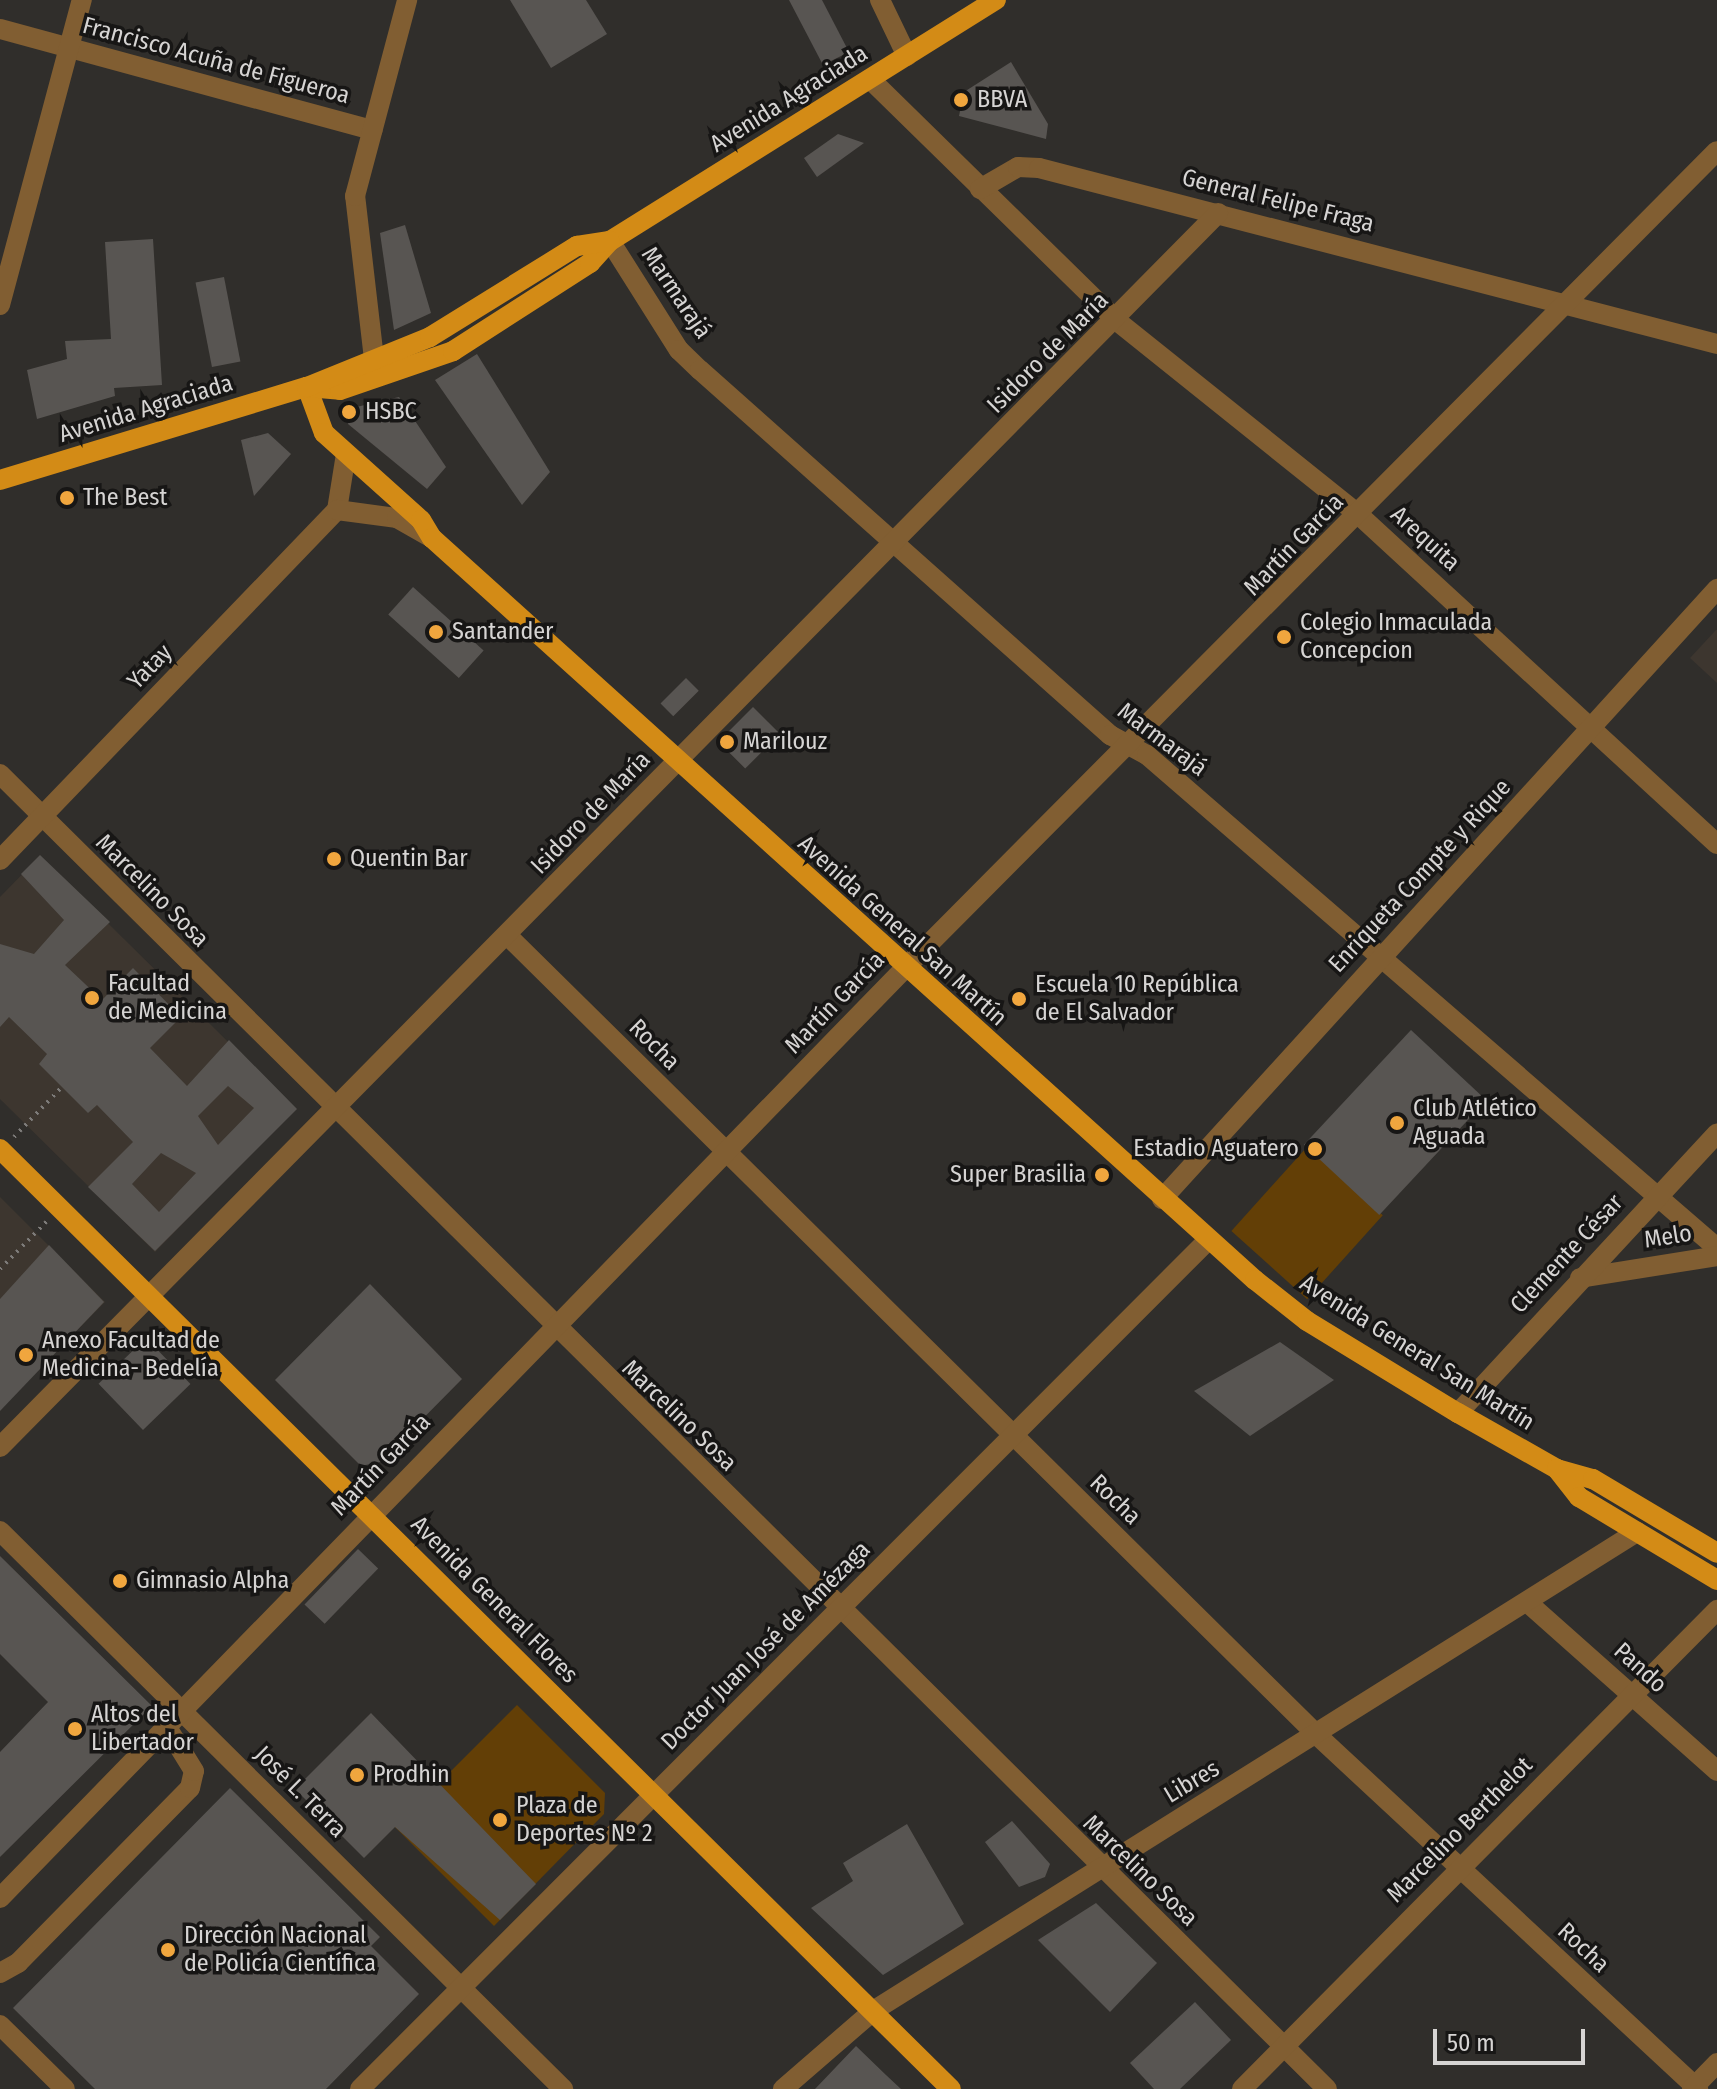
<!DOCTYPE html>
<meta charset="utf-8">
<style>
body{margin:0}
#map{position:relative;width:1717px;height:2089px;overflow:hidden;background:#302e2b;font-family:"Fira Sans Condensed",sans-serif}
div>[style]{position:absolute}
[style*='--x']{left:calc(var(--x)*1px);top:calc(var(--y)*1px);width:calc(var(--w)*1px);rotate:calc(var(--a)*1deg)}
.built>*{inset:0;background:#3d362f}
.green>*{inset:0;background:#633f06;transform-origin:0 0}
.building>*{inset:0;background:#585552;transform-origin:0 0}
.path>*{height:4px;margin-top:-2px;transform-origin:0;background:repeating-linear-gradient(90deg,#7d7b79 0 2px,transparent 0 8px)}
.minor>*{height:20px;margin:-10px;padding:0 10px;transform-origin:10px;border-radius:10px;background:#815e32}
.major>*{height:20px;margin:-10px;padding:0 10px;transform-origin:10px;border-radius:10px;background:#d38b16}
.dots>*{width:22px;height:22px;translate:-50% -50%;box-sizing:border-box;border:4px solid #171615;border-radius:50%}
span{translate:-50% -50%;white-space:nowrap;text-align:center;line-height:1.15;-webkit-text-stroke:7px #171615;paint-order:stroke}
.street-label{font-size:24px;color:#d6d4d3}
.poi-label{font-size:24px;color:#d6d4d3}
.left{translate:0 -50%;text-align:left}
.right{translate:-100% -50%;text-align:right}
.scale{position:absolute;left:1433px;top:2029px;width:152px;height:36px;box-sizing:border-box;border:4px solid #d6d4d3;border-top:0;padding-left:10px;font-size:24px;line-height:28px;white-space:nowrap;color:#d6d4d3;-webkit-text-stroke:6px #171615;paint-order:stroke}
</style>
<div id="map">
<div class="built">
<div style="clip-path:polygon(1716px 630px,1717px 630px,1717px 683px,1690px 658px)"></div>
<div style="clip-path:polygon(40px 856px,296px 1109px,155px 1252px,0 1099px,0 897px)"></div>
<div style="clip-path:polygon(0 1197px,105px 1302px,0 1408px)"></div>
</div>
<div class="green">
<div style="left:1307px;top:1147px;width:102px;height:113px;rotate:42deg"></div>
<div style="clip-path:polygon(517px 1705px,605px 1793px,604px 1814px,494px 1926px,395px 1827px)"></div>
</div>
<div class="building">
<div style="clip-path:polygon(510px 0,586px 0,607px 34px,551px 68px)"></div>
<div style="clip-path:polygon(789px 0,822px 0,849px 52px,823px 65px)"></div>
<div style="clip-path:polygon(1011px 62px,1048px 124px,1046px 139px,959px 116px,964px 92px)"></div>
<div style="clip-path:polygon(838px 134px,864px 143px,817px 177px,804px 158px)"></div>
<div style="clip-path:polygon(405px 225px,431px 313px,394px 330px,380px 233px)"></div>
<div style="clip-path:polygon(153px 239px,162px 385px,114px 388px,115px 396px,37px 419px,27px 370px,67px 359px,65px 341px,111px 339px,105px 242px)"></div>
<div style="left:224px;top:277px;width:86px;height:29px;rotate:79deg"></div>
<div style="clip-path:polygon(477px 354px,550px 472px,522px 505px,435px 380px)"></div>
<div style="clip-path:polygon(399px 397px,446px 467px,427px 489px,348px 424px,352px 408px)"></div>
<div style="clip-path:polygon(268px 433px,291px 454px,254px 496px,241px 440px)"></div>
<div style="left:413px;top:587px;width:95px;height:37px;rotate:42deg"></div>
<div style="left:686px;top:678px;width:18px;height:36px;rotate:45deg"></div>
<div style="left:753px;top:707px;width:38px;height:49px;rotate:45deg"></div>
<div style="clip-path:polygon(evenodd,40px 855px,110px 922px,65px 965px,102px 1000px,133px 968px,181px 1017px,150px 1048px,187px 1086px,229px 1040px,297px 1109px,155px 1251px,88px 1187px,133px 1142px,97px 1105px,88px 1113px,39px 1064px,47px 1054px,9px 1017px,0 1027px,0 944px,34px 954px,64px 920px,21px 874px,40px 855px,228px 1086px,254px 1108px,218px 1145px,198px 1116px,228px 1086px,40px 855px,161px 1153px,196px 1173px,159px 1212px,132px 1184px,161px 1153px)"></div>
<div style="left:1411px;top:1030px;width:103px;height:157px;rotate:43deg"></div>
<div style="clip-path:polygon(49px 1245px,104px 1302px,0 1411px,0 1299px)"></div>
<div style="clip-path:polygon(370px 1284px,462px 1379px,380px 1462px,361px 1466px,275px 1380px)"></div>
<div style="left:146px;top:1338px;width:64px;height:66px;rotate:46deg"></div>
<div style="clip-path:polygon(1280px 1342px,1334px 1380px,1250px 1436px,1194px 1391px)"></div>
<div style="left:358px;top:1549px;width:28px;height:77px;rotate:44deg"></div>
<div style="clip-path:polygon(0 1556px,152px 1706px,0 1857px,0 1752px,48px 1702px,0 1654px)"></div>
<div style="clip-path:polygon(371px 1713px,536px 1884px,500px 1920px,395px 1827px,364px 1858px,295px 1789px)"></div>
<div style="clip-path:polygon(230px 1788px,380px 1937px,371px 1946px,419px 1994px,326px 2089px,95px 2089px,13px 2008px)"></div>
<div style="clip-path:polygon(1012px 1821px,1050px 1864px,1045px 1877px,1019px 1887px,985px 1842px)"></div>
<div style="clip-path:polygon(907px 1824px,964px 1924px,883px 1975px,811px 1908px,853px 1881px,843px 1863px)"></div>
<div style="clip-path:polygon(1096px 1903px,1157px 1963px,1110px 2012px,1038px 1940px)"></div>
<div style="clip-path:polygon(1195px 2002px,1231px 2040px,1180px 2089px,1154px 2089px,1130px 2063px)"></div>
<div style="clip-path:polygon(856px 2046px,886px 2075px,901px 2089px,815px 2089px)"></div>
</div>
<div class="path">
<div style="--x:14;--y:1137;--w:69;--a:-46.2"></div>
<div style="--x:0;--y:1269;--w:67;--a:-45.6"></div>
</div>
<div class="minor">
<div style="--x:880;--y:0;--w:62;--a:64.3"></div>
<div style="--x:0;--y:29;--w:386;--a:15.2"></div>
<div style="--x:870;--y:79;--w:346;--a:44.4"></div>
<div style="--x:1117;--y:321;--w:310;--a:38.7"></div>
<div style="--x:1359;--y:515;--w:486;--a:42.6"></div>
<div style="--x:980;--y:189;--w:44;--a:-30.1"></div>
<div style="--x:1018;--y:167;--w:21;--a:3"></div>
<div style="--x:1039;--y:168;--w:700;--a:14.55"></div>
<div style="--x:610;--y:241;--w:129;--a:57.7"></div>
<div style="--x:679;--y:350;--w:29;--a:44"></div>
<div style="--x:700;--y:370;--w:549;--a:41.68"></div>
<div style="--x:1110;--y:735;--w:42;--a:28.4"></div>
<div style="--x:1147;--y:755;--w:754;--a:40.86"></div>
<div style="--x:0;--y:305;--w:316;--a:-75"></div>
<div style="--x:374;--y:359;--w:164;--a:-96.6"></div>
<div style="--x:355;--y:196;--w:203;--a:-75.1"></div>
<div style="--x:337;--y:510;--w:57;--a:-80.9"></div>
<div style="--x:0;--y:774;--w:1868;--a:44.74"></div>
<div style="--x:0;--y:860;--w:486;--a:-46.1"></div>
<div style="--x:337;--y:510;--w:61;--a:7.6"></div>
<div style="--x:397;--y:518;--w:40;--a:29.7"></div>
<div style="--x:508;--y:936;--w:1138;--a:44.64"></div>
<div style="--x:1318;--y:1736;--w:519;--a:42.89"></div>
<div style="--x:1162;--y:1199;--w:825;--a:-47.7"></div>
<div style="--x:1580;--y:1278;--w:139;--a:-9.1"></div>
<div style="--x:1458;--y:1413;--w:381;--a:-47.2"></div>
<div style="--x:0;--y:1447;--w:1734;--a:-45.37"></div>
<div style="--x:0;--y:1531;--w:793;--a:44.74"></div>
<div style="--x:1528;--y:1603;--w:253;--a:41.6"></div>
<div style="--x:0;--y:1898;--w:1296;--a:-45.78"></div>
<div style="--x:904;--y:969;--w:1153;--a:-45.18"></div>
<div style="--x:0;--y:1973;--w:21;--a:-29"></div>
<div style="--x:18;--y:1963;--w:245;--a:-45.5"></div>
<div style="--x:190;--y:1788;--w:17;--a:-77"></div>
<div style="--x:194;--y:1771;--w:49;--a:-121.8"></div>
<div style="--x:0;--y:2025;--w:91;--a:44.6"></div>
<div style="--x:360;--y:2089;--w:1201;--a:-45.03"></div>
<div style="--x:783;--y:2089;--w:119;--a:-40.9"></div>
<div style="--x:873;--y:2011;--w:902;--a:-32.09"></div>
<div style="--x:1242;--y:2089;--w:675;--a:-45.24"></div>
<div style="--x:1692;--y:2089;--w:36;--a:-46"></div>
</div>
<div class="major">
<div style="--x:307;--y:387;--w:49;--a:69.7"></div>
<div style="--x:324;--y:433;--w:130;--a:41.9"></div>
<div style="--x:421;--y:520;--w:21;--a:59"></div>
<div style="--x:432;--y:538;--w:1108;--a:42.04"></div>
<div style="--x:1255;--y:1280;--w:66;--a:38.3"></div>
<div style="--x:1307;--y:1321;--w:177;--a:31.4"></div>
<div style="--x:1458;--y:1413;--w:114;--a:29.5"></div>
<div style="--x:1557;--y:1469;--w:37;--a:16"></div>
<div style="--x:1593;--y:1479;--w:144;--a:30.8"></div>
<div style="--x:307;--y:387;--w:33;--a:5"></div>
<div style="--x:340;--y:390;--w:120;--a:-19"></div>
<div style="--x:453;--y:351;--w:163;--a:-32.7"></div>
<div style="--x:590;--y:263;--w:30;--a:-48"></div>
<div style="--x:610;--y:241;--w:455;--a:-32"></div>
<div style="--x:0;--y:480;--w:321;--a:-16.9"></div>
<div style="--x:307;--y:387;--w:133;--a:-22.1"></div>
<div style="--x:430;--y:337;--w:173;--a:-31.8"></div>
<div style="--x:577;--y:246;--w:33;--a:-9"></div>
<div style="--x:0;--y:1149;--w:1337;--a:44.67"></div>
<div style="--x:1557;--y:1469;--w:36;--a:52"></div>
<div style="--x:1579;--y:1497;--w:161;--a:31"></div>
</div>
<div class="dots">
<div style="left:961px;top:100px;background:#f0a63e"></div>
<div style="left:349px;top:412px;background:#f0a63e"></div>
<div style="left:67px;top:498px;background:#f0a63e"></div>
<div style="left:436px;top:632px;background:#f0a63e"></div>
<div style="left:1284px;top:637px;background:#f0a63e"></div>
<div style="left:727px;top:742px;background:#f0a63e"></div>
<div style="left:334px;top:859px;background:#f0a63e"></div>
<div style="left:92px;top:998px;background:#f0a63e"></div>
<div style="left:1019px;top:999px;background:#f0a63e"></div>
<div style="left:1397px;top:1123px;background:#f0a63e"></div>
<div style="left:1315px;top:1149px;background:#f0a63e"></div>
<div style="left:1102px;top:1175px;background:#f0a63e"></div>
<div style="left:26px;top:1355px;background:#f0a63e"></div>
<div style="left:120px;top:1581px;background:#f0a63e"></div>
<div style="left:75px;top:1729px;background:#f0a63e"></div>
<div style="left:357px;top:1775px;background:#f0a63e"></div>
<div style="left:500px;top:1820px;background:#f0a63e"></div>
<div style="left:168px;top:1950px;background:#f0a63e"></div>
</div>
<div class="street-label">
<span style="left:216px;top:61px;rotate:15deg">Francisco Acuña de Figueroa</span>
<span style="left:789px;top:99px;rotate:-32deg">Avenida Agraciada</span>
<span style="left:1278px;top:201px;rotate:14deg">General Felipe Fraga</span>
<span style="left:676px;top:293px;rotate:56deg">Marmarajá</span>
<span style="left:1048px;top:353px;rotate:-45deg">Isidoro de María</span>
<span style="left:146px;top:409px;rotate:-17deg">Avenida Agraciada</span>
<span style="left:1425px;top:539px;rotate:42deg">Arequita</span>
<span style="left:1294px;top:545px;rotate:-46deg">Martín García</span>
<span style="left:150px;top:667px;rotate:-46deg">Yatay</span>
<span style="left:1162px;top:740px;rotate:37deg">Marmarajá</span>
<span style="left:591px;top:813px;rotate:-46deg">Isidoro de María</span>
<span style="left:1420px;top:876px;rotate:-47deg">Enriqueta Compte y Rique</span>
<span style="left:152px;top:891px;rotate:45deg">Marcelino Sosa</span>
<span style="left:902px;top:931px;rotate:42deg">Avenida General San Martín</span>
<span style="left:835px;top:1003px;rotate:-46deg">Martín García</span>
<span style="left:654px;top:1045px;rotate:45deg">Rocha</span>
<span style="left:1668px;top:1237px;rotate:-9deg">Melo</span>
<span style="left:1567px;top:1254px;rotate:-47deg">Clemente César</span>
<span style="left:1417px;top:1353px;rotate:32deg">Avenida General San Martín</span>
<span style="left:679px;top:1416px;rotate:44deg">Marcelino Sosa</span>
<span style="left:381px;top:1465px;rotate:-46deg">Martín García</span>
<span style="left:1115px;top:1500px;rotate:44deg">Rocha</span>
<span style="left:494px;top:1600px;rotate:45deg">Avenida General Flores</span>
<span style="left:766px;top:1646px;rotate:-45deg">Doctor Juan José de Amézaga</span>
<span style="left:1640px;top:1668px;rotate:42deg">Pando</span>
<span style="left:1192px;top:1782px;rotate:-31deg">Libres</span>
<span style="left:300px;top:1792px;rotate:45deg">José L. Terra</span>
<span style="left:1460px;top:1830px;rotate:-45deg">Marcelino Berthelot</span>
<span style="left:1140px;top:1871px;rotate:44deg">Marcelino Sosa</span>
<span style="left:1583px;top:1948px;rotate:43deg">Rocha</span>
</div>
<div class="poi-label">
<span class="left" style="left:977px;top:100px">BBVA</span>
<span class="left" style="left:365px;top:412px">HSBC</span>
<span class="left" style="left:83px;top:498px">The Best</span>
<span class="left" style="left:1300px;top:637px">Colegio Inmaculada<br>Concepcion</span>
<span class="left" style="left:452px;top:632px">Santander</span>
<span class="left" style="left:743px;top:742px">Marilouz</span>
<span class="left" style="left:350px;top:859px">Quentin Bar</span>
<span class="left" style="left:108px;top:998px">Facultad<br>de Medicina</span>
<span class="left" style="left:1035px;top:999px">Escuela 10 República<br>de El Salvador</span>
<span class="left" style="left:1413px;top:1123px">Club Atlético<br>Aguada</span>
<span class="right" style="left:1299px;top:1149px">Estadio Aguatero</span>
<span class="right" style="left:1086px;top:1175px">Super Brasilia</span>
<span class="left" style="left:42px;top:1355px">Anexo Facultad de<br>Medicina- Bedelía</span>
<span class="left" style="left:136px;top:1581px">Gimnasio Alpha</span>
<span class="left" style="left:91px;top:1729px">Altos del<br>Libertador</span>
<span class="left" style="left:373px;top:1775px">Prodhin</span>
<span class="left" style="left:516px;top:1820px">Plaza de<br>Deportes Nº 2</span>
<span class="left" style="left:184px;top:1950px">Dirección Nacional<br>de Policía Científica</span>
</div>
<div class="scale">50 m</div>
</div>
